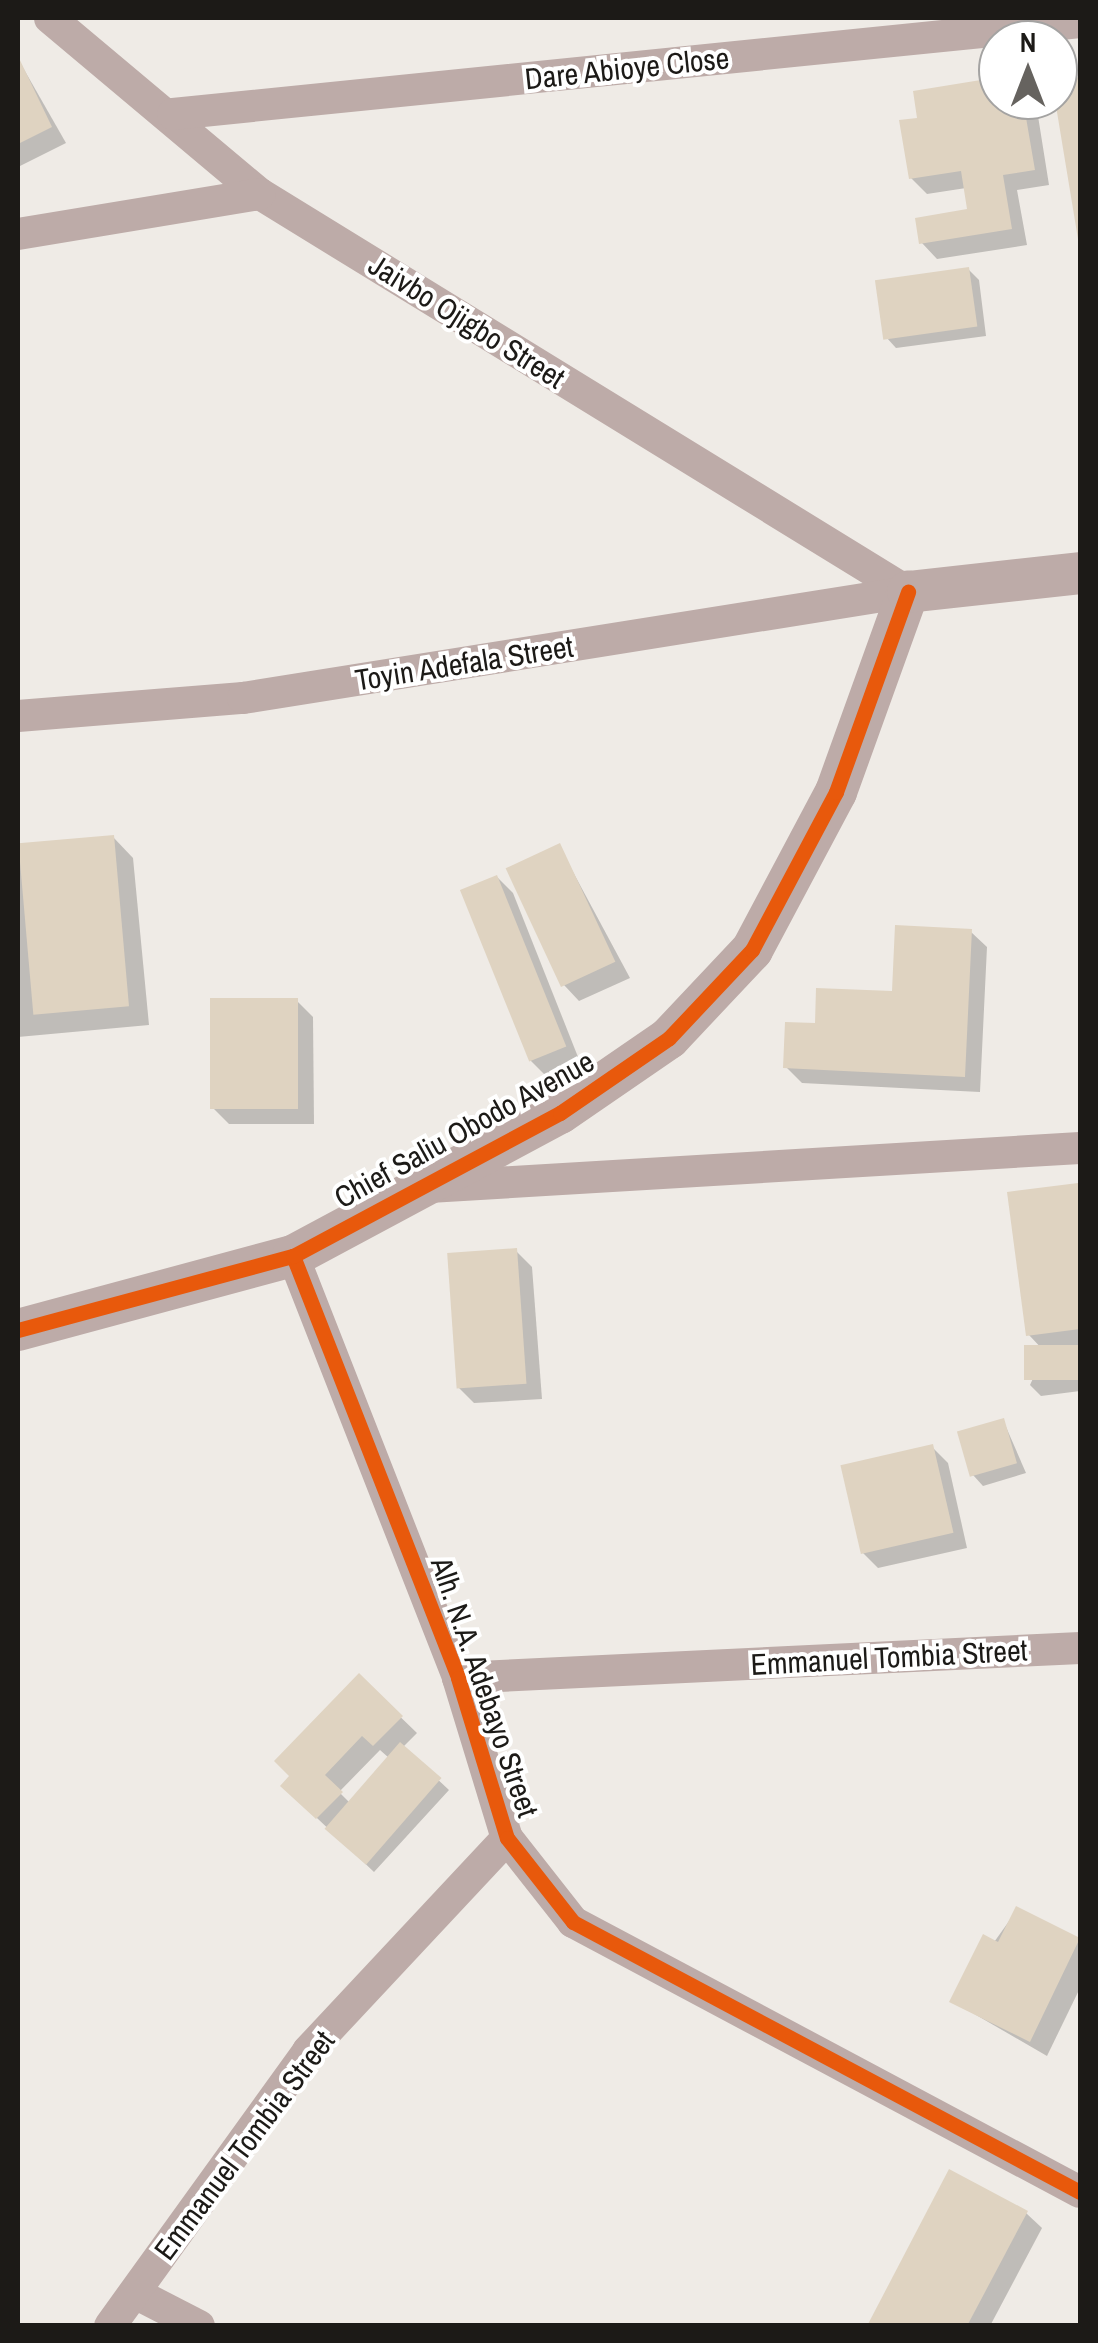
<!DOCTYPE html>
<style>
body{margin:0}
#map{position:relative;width:1098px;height:2343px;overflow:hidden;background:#efebe6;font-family:"Archivo Narrow",sans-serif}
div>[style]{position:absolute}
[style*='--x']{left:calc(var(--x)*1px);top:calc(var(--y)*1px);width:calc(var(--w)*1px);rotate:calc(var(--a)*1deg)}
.shadow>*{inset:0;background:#0003}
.building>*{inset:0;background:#dfd3c1;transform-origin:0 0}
.minor>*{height:32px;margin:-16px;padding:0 16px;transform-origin:16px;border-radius:16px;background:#bdaba8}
.tertiary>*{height:42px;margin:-21px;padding:0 21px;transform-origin:21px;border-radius:21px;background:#bdaba8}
.cycleway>*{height:15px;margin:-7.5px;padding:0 7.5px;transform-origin:7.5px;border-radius:7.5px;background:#e8590c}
span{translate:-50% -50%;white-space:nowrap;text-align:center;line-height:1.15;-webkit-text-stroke:8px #fff;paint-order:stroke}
.street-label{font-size:30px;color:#1c1a17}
.frame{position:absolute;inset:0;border:20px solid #1c1a17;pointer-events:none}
.north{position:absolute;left:978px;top:20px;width:100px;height:100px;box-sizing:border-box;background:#fff;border:2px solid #a4a3a2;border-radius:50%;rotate:0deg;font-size:28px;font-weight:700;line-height:40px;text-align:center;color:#1c1a17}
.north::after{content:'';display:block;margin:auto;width:35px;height:45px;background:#66635f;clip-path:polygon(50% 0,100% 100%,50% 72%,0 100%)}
</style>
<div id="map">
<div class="shadow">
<div style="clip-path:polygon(18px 59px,66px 143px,18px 167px)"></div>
<div style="clip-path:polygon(1080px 80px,1080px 236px,1057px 100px,1058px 84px)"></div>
<div style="clip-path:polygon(986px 82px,998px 100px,1022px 100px,1038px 116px,1049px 185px,1017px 190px,1027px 245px,937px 259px,922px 243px,970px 212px,966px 188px,927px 194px,911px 178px,920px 120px)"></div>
<div style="clip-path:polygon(968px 269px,979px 280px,986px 336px,896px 348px,886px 337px)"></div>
<div style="clip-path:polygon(113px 837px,133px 858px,149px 1025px,18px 1037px,18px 846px)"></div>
<div style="clip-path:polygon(559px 846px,630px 978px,579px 1001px,564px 985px)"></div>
<div style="clip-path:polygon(497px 877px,513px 893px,580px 1062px,546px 1076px,530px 1060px)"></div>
<div style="clip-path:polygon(971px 932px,987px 947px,980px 1092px,802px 1083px,786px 1067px,817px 1025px,895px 994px)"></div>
<div style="clip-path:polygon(297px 1001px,313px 1017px,314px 1124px,229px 1124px,213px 1108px)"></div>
<div style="clip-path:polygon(1078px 1185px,1080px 1391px,1041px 1396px,1030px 1385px,1045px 1352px,1029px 1335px)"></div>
<div style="clip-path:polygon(516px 1251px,532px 1267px,542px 1399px,474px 1403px,458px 1387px)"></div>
<div style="clip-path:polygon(1003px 1420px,1026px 1473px,983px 1486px,973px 1475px)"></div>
<div style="clip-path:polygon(932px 1447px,948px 1463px,967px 1548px,878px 1568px,862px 1552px)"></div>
<div style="clip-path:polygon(evenodd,359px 1677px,417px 1733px,403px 1747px,449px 1790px,374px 1872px,299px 1801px,292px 1776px,359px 1677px,380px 1750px,389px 1758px,349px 1802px,339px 1792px,380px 1750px)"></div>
<div style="clip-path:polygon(1017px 1910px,1080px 1941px,1080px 1988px,1047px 2056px,952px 2001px)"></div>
<div style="clip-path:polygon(1026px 2213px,1042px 2228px,990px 2326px,869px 2326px)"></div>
</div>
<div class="building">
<div style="clip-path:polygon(18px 56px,52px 127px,18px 144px)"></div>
<div style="clip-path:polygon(1080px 77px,1080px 238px,1078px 239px,1055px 100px,1058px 81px)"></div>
<div style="clip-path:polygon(987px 79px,991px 102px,1023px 100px,1035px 170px,1003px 175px,1012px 229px,919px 244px,915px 218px,967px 209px,961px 171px,909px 179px,899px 120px,917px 118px,913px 91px)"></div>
<div style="left:969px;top:267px;width:60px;height:95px;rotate:82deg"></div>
<div style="left:114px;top:835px;width:172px;height:96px;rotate:85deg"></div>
<div style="left:560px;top:843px;width:131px;height:60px;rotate:65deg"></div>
<div style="left:497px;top:875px;width:185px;height:40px;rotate:68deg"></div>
<div style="clip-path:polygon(895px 925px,972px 929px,965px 1077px,783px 1068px,785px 1022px,815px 1023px,816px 988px,892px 991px)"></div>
<div style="left:210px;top:998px;width:88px;height:111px"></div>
<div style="clip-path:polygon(1078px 1183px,1080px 1329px,1026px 1336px,1007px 1192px)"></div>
<div style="left:517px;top:1248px;width:136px;height:70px;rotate:86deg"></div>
<div style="left:1080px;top:1345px;width:35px;height:56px;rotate:90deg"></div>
<div style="left:1004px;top:1418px;width:47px;height:49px;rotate:74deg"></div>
<div style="left:933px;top:1444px;width:91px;height:95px;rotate:77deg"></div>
<div style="clip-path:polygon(359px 1673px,403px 1716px,373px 1746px,362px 1736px,325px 1775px,343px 1792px,316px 1819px,280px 1786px,289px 1776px,274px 1761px)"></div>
<div style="left:400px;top:1742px;width:55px;height:115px;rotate:41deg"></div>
<div style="clip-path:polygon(1016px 1906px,1080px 1938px,1030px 2042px,949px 2002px,983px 1934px,998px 1942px)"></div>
<div style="clip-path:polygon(949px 2169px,1028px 2211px,967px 2326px,867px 2326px)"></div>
</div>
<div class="minor">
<div style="--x:50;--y:18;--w:274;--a:40"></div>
<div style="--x:260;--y:194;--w:760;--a:31.56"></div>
<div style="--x:173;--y:114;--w:912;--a:-5.79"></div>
<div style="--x:18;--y:234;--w:245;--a:-9.4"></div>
<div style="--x:18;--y:716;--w:226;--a:-4.6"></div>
<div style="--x:243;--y:698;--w:673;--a:-9.06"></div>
<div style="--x:429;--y:1187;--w:652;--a:-3.43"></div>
<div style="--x:293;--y:1256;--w:453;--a:68.6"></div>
<div style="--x:458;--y:1678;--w:167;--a:73"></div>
<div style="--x:507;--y:1838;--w:107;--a:51.8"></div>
<div style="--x:573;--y:1922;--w:574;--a:28.04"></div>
<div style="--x:458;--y:1678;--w:623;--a:-2.76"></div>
<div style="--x:135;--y:2293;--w:72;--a:27.3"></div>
<div style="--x:110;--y:2326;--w:339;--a:-54.2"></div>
<div style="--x:308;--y:2051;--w:291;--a:-46.9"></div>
</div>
<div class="tertiary">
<div style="--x:18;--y:1330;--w:285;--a:-15.1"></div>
<div style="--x:293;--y:1256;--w:303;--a:-28.2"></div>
<div style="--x:560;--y:1113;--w:132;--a:-34.5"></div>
<div style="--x:669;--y:1038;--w:121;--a:-46.7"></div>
<div style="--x:752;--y:950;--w:179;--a:-62"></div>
<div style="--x:836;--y:792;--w:213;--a:-70.2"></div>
<div style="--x:908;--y:592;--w:173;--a:-6.3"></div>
</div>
<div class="cycleway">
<div style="--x:293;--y:1256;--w:453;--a:68.6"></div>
<div style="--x:458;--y:1678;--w:167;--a:73"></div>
<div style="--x:507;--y:1838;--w:107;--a:51.8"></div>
<div style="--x:573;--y:1922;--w:574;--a:28.04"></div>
<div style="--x:18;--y:1330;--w:285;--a:-15.1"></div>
<div style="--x:293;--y:1256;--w:303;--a:-28.2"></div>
<div style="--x:560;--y:1113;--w:132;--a:-34.5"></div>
<div style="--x:669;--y:1038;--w:121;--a:-46.7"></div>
<div style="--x:752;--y:950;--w:179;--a:-62"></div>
<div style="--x:836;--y:792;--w:213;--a:-70.2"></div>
</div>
<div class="street-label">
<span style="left:627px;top:68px;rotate:-6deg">Dare Abioye Close</span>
<span style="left:467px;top:321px;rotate:32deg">Jaivbo Ojigbo Street</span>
<span style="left:464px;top:663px;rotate:-9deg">Toyin Adefala Street</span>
<span style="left:464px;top:1129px;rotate:-29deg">Chief Saliu Obodo Avenue</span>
<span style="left:889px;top:1657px;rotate:-3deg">Emmanuel Tombia Street</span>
<span style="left:485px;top:1687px;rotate:71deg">Alh. N.A. Adebayo Street</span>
<span style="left:244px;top:2145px;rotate:-53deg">Emmanuel Tombia Street</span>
</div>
<div class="frame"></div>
<div class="north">N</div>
</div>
